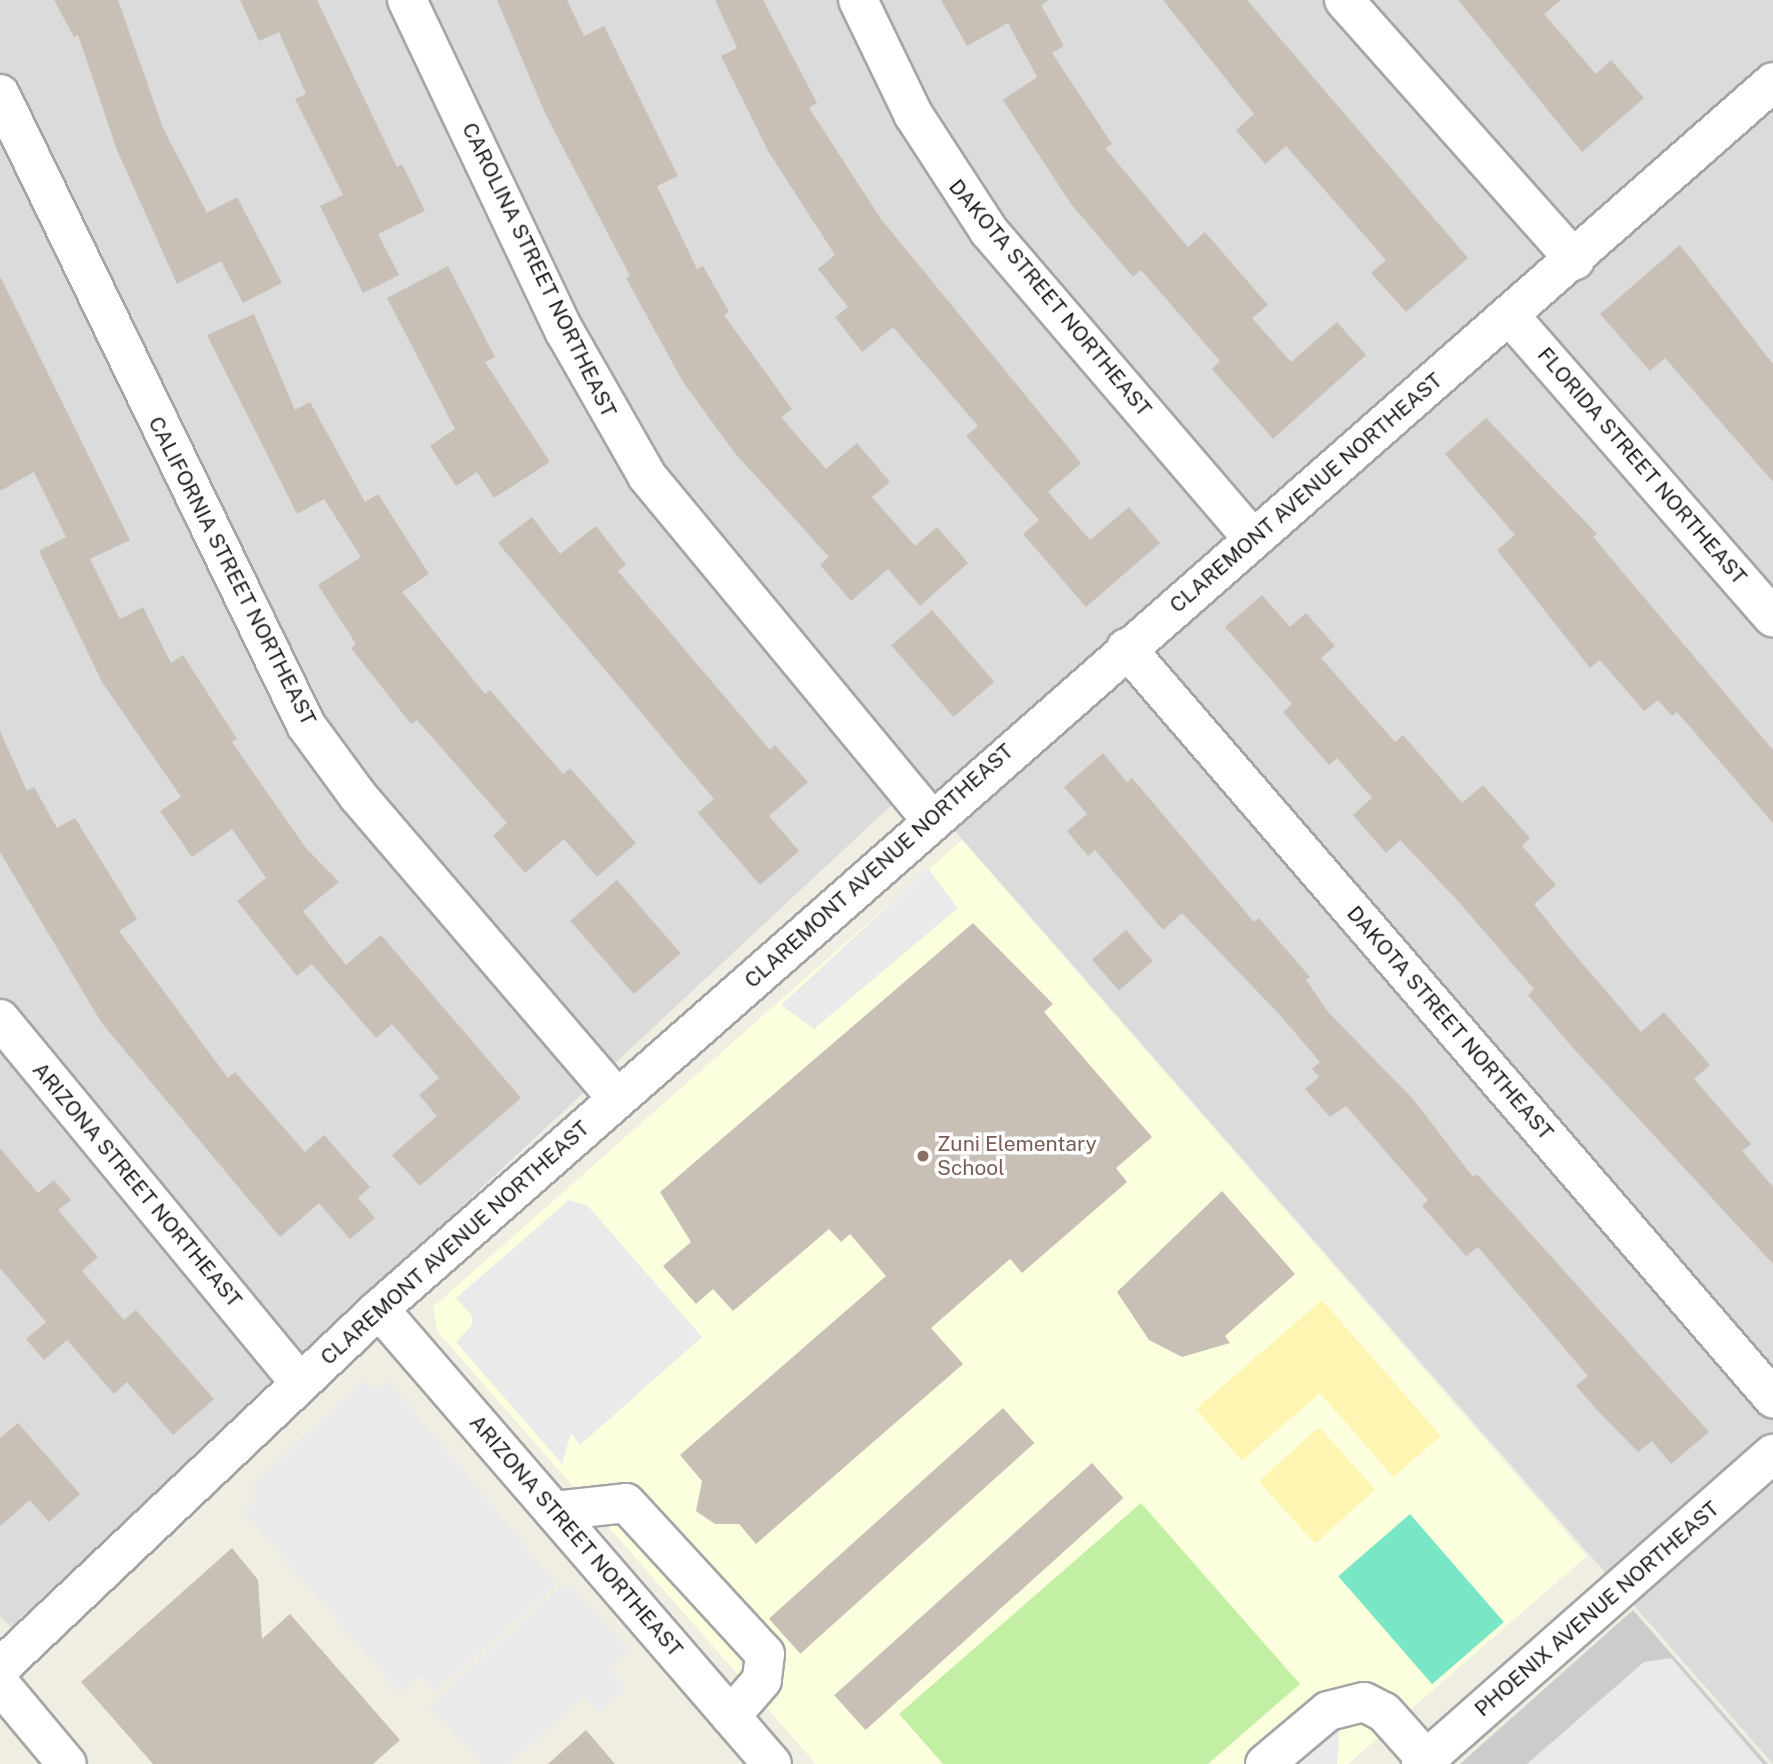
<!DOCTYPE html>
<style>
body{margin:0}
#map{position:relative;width:1773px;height:1764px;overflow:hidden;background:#f0ede3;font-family:"Public Sans",sans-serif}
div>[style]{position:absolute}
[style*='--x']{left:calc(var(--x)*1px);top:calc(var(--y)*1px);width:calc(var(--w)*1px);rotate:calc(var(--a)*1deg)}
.residential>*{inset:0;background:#dcdbdb}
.education>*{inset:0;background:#fcffdd}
.religious>*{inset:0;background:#ccc}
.grass>*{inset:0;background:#c3efa4}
.sand>*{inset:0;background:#fff5b2;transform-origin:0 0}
.pitch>*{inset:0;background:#79e7c5;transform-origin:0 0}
.parking>*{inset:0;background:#eaeaea}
.building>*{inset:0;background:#c8bfb6;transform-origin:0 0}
.roads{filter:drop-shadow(2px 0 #a5a5a5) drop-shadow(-2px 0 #a5a5a5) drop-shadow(0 2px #a5a5a5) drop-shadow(0 -2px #a5a5a5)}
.minor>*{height:38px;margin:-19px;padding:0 19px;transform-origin:19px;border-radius:19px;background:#fff}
.dots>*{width:19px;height:19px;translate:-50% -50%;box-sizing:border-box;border:4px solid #fff;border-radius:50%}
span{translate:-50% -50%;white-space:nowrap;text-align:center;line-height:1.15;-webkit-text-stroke:7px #fff;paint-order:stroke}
.street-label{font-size:21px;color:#1e1e1e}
.education-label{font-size:21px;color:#785e54}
.left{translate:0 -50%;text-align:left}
</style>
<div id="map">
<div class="residential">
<div style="clip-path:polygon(0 0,1773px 0,1773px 1764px,914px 784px,11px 1627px,0 1616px)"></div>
</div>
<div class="education">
<div style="clip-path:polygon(962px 840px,1587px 1556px,1348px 1764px,816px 1764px,437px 1331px,433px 1307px)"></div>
</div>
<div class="religious">
<div style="clip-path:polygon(1633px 1610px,1768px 1764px,1460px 1764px)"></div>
</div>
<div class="grass">
<div style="clip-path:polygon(1141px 1503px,1300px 1684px,1208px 1764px,943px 1764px,899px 1714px)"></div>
</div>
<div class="sand">
<div style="clip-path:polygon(1322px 1300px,1441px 1436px,1393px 1477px,1320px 1393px,1242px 1461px,1196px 1409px)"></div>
<div style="left:1319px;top:1427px;width:84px;height:81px;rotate:48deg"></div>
</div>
<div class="pitch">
<div style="left:1410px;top:1514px;width:143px;height:95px;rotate:49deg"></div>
</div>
<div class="parking">
<div style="clip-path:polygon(928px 869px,958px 908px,814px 1029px,781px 1005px)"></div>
<div style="clip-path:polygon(569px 1200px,588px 1206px,702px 1337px,580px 1445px,571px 1433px,562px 1464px,456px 1342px,472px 1325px,472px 1316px,456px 1298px)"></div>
<div style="clip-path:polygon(387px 1379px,557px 1584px,434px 1692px,420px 1676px,400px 1693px,244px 1513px,257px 1498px,252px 1487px,363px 1380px,373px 1391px)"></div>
<div style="clip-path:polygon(567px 1582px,629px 1650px,608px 1669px,626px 1689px,600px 1713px,585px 1696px,509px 1764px,481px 1764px,429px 1706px)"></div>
<div style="clip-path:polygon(1671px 1658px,1763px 1764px,1527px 1764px,1644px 1662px)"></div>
<div style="clip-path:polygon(1340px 1724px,1337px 1764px,1295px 1764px)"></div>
</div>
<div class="building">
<div style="clip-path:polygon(54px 0,118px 0,163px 128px,207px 213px,237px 197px,282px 283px,243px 303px,221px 261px,177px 284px,117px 150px,78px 35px,74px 37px)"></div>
<div style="clip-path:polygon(240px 0,317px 0,397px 167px,402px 164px,425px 211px,378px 234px,399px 275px,363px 293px,320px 206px,343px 195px,295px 99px,306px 94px,279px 32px,259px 41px)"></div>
<div style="clip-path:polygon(497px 0,567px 0,584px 36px,604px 26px,678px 176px,657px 186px,697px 269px,703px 266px,729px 312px,724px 315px,792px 409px,781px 417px,826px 469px,857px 443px,890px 482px,872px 497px,915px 546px,937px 527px,968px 563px,920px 606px,888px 569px,851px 601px,820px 565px,829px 557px,734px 452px,683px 382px,626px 278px,630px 276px,545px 113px)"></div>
<div style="clip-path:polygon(715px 0,763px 0,817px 103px,809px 108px,881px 219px,1081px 463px,1048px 492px,1090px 540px,1129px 507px,1160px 543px,1086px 607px,1023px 534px,1039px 520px,966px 436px,978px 426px,893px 327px,862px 352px,835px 317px,848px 307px,818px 269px,835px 255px,768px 151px,721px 56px,737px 48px)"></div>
<div style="clip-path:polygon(941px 0,1049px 0,1041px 5px,1064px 46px,1052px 53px,1112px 144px,1105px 148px,1188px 247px,1205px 232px,1268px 305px,1252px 318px,1291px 362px,1337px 322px,1366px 355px,1273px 439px,1212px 369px,1220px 361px,1141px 270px,1133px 277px,1071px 204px,1003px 100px,1037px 77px,1008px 23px,967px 46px)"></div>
<div style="clip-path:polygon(1163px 0,1247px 0,1468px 258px,1406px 312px,1371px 273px,1386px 260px,1286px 146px,1265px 164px,1236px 130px,1254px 114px)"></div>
<div style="clip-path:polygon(1458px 0,1561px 0,1544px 14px,1596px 74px,1611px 60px,1644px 98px,1582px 152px)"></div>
<div style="clip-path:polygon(1680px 245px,1773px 364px,1773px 482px,1665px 358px,1650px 371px,1600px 314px)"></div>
<div style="clip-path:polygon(448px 266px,495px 357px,485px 362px,550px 462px,494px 498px,477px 472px,456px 486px,430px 446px,455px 429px,387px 298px)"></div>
<div style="clip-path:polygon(0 276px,130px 540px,90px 559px,120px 619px,143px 607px,171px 663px,183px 655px,237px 739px,232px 742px,305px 847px,339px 882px,303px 911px,346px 965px,381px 935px,521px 1098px,420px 1186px,392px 1155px,437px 1116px,419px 1095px,439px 1078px,392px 1024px,376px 1038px,312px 964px,297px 976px,237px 901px,266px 878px,232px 829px,192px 857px,160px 811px,181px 797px,102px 682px,39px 551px,66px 537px,34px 472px,0 491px)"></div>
<div style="clip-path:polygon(254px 314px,295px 410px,310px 402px,365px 502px,378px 494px,429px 574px,402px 592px,485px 694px,490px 690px,563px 774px,570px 768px,636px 843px,597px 877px,564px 839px,525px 873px,493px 836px,507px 823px,417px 720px,411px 724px,351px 648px,356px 644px,318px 585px,361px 557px,324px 499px,297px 514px,207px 335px)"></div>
<div style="clip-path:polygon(1486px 418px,1597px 534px,1593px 537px,1773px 750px,1773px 823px,1677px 712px,1672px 716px,1658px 700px,1644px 711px,1600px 660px,1590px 668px,1497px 550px,1515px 535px,1445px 454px)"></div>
<div style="clip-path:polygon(532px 517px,560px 554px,596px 526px,626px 565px,618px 571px,770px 750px,775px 745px,808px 782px,769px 816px,799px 851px,760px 885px,698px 813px,714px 799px,498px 543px)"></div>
<div style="clip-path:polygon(1262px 595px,1290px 627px,1306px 613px,1335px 646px,1321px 658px,1395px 742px,1403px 735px,1462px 803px,1483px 785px,1530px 838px,1522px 846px,1556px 885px,1534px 904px,1564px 942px,1641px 1032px,1664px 1012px,1710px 1065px,1694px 1079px,1751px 1144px,1742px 1151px,1773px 1187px,1773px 1264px,1573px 1048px,1528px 995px,1534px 989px,1458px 901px,1400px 840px,1386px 853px,1353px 815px,1372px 798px,1337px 758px,1329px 765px,1283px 712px,1292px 704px,1225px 627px)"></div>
<div style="left:932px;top:610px;width:95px;height:54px;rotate:49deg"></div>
<div style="clip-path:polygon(0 731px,27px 791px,34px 787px,57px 828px,75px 818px,137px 919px,119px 931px,228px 1078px,235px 1072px,305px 1152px,324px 1135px,370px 1187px,358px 1198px,375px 1218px,350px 1239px,319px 1203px,280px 1237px,101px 1022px,0 852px)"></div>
<div style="clip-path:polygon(1103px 753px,1127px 782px,1132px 778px,1254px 922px,1259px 918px,1310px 977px,1306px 980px,1329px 1013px,1413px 1099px,1473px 1177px,1477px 1174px,1709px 1432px,1671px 1464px,1652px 1441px,1638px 1452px,1598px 1411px,1576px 1386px,1588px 1376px,1478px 1247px,1466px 1256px,1422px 1206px,1428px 1200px,1346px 1106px,1330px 1117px,1305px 1089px,1319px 1077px,1312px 1069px,1320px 1062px,1280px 1015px,1182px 913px,1163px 930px,1095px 850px,1088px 856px,1067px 831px,1087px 814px,1064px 787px)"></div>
<div style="left:617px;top:880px;width:97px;height:62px;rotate:49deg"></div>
<div style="clip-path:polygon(973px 923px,1053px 1004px,1044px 1012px,1152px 1137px,1116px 1168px,1127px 1182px,1022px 1273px,1010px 1259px,931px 1328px,963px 1364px,756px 1544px,739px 1524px,715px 1524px,696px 1511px,702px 1481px,680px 1455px,886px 1276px,850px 1234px,841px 1242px,829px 1229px,733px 1311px,713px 1289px,696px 1304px,663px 1266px,691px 1242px,660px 1192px)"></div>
<div style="left:1126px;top:930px;width:41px;height:45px;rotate:49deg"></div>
<div style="clip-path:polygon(0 1148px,38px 1193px,54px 1180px,71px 1200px,58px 1210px,98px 1257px,82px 1271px,124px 1320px,136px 1310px,214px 1399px,173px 1435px,127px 1382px,114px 1394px,67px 1340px,44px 1360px,26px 1339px,46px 1322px,0 1268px)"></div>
<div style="clip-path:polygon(1222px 1191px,1295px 1274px,1225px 1336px,1230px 1343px,1182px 1357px,1149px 1340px,1117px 1292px)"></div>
<div style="left:1003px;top:1408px;width:47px;height:315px;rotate:48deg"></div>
<div style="clip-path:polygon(18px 1423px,80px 1494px,49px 1522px,30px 1500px,0 1526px,0 1438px)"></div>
<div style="left:1092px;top:1463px;width:47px;height:347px;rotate:48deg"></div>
<div style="clip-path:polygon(232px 1548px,258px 1580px,262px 1639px,290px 1614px,400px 1740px,373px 1764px,153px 1764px,81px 1682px)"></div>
<div style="clip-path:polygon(586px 1730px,615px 1764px,548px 1764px)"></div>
</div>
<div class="roads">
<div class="minor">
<div style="--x:407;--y:0;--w:368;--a:64.6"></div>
<div style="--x:565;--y:332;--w:166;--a:60.3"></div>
<div style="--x:647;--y:476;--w:445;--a:50.4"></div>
<div style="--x:858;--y:0;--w:127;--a:64.2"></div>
<div style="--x:913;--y:114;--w:140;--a:57"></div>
<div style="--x:989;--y:231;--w:406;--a:49.4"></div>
<div style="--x:1344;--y:0;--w:348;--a:48.4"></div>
<div style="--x:0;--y:94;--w:701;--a:64.13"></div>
<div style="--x:306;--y:725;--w:88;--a:53.8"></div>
<div style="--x:358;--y:796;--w:398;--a:49.4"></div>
<div style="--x:1510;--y:316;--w:400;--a:48.9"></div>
<div style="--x:1126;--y:648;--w:991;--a:49.22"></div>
<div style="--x:0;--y:1019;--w:472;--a:50.5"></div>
<div style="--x:379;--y:1309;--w:601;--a:49.18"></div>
<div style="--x:554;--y:1511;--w:72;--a:-6.3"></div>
<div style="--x:626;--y:1503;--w:205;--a:47.4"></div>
<div style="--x:765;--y:1654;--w:26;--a:97"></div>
<div style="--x:762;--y:1680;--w:48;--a:130.7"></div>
<div style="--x:0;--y:1668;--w:522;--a:-43.45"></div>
<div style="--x:379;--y:1309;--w:1857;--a:-41.35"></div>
<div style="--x:0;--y:1684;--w:104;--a:50.1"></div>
<div style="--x:1265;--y:1764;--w:82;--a:-40.1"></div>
<div style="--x:1328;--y:1711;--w:37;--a:-14"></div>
<div style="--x:1364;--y:1702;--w:22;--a:27"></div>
<div style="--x:1384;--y:1712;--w:63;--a:48.2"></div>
<div style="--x:1421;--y:1764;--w:469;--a:-41.4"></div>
</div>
</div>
<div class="dots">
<div style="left:923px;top:1156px;background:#8d6e63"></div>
</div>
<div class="street-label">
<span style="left:539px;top:270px;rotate:64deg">CAROLINA STREET NORTHEAST</span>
<span style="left:1050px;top:298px;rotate:50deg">DAKOTA STREET NORTHEAST</span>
<span style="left:1642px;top:466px;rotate:49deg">FLORIDA STREET NORTHEAST</span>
<span style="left:1306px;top:493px;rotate:-41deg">CLAREMONT AVENUE NORTHEAST</span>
<span style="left:232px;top:571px;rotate:63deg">CALIFORNIA STREET NORTHEAST</span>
<span style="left:879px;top:866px;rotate:-42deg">CLAREMONT AVENUE NORTHEAST</span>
<span style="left:1450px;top:1023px;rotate:49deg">DAKOTA STREET NORTHEAST</span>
<span style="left:137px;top:1185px;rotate:50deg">ARIZONA STREET NORTHEAST</span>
<span style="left:455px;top:1243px;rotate:-42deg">CLAREMONT AVENUE NORTHEAST</span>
<span style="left:576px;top:1536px;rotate:49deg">ARIZONA STREET NORTHEAST</span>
<span style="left:1597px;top:1609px;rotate:-41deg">PHOENIX AVENUE NORTHEAST</span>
</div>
<div class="education-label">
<span class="left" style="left:937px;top:1156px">Zuni Elementary<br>School</span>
</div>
</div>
